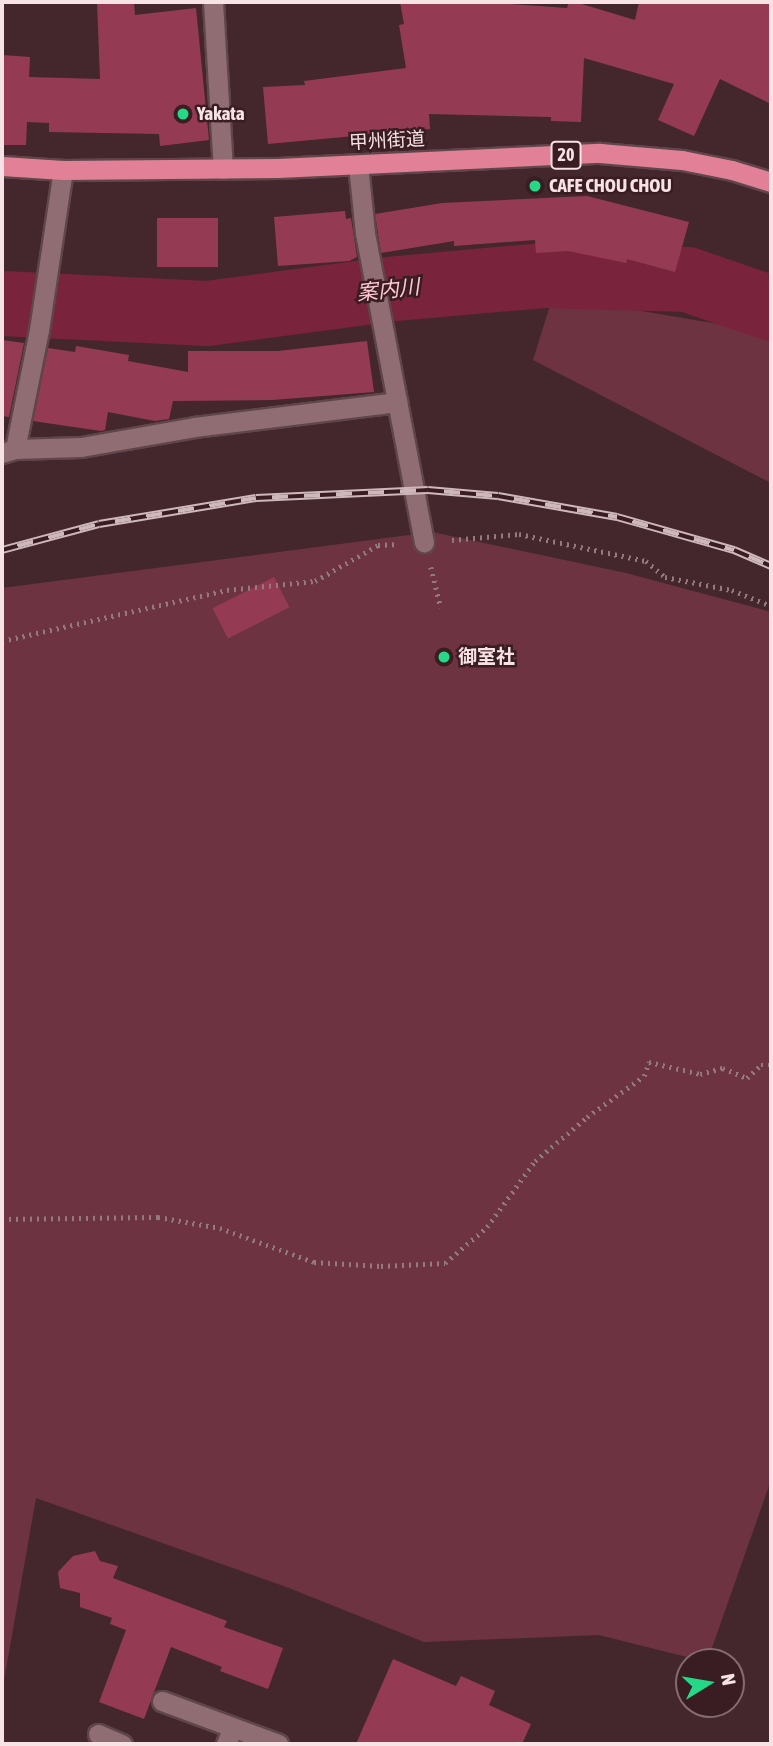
<!DOCTYPE html>
<meta charset="utf-8">
<style>
body{margin:0}
#map{position:relative;width:773px;height:1746px;overflow:hidden;background:#44272d;font-family:"Asap Condensed","Noto Sans JP",sans-serif}
div>[style]{position:absolute}
[style*='--x']{left:calc(var(--x)*1px);top:calc(var(--y)*1px);width:calc(var(--w)*1px);rotate:calc(var(--a)*1deg)}
.green>*{inset:0;background:#6e3341}
.river>*{height:65px;margin:-32.5px;padding:0 32.5px;transform-origin:32.5px;border-radius:32.5px;background:#7a233d}
.building>*{inset:0;background:#943b53;transform-origin:0 0}
.path>*{height:4.5px;margin-top:-2.25px;transform-origin:0;background:repeating-linear-gradient(90deg,#937a7f 0 2px,transparent 0 7px)}
.roads{filter:drop-shadow(2px 0 #5f464b) drop-shadow(-2px 0 #5f464b) drop-shadow(0 2px #5f464b) drop-shadow(0 -2px #5f464b)}
.service>*{height:19px;margin:-9.5px;padding:0 9.5px;transform-origin:9.5px;border-radius:9.5px;background:#906d73}
.minor>*{height:19px;margin:-9.5px;padding:0 9.5px;transform-origin:9.5px;border-radius:9.5px;background:#906d73}
.trunk>*{height:19px;margin:-9.5px;padding:0 9.5px;transform-origin:9.5px;border-radius:9.5px;background:#e18096}
.rail>*{height:8px;margin-top:-4px;transform-origin:0;background:repeating-linear-gradient(90deg,#391d23 0 16px,#ceb8bc 0 32px);box-sizing:border-box;border-block:2px solid #ceb8bc}
.dots>*{width:19px;height:19px;translate:-50% -50%;box-sizing:border-box;border:4px solid #391d23;border-radius:50%}
span{translate:-50% -50%;white-space:nowrap;text-align:center;line-height:1.15;-webkit-text-stroke:5px #391d23;paint-order:stroke}
.shield-label span{padding:2px 5px;background:#391d23;border:2px solid;border-radius:5px;-webkit-text-stroke-width:0}
.shield-label{font-size:18px;color:#f7e3e6;font-weight:700}
.poi-label{font-size:19px;color:#f7e3e6;font-weight:700}
.left{translate:0 -50%;text-align:left}
.street-label{font-size:19px;color:#f7e3e6}
.water-label{font-size:21px;color:#fec9d3;font-style:italic}
.frame{position:absolute;inset:0;border:4px solid #f7e3e6;pointer-events:none}
.north{position:absolute;left:675px;top:1648px;width:70px;height:70px;box-sizing:border-box;background:#391d23;border:2px solid #856c71;border-radius:50%;rotate:79deg;font-size:19px;font-weight:700;line-height:28px;text-align:center;color:#f7e3e6}
.north::after{content:'';display:block;margin:auto;width:24px;height:32px;background:#24d886;clip-path:polygon(50% 0,100% 100%,50% 72%,0 100%)}
</style>
<div id="map">
<div class="green">
<div style="clip-path:polygon(553px 296px,730px 326px,771px 341px,771px 483px,533px 360px)"></div>
<div style="clip-path:polygon(432px 532px,626px 573px,771px 612px,771px 1480px,707px 1662px,599px 1635px,424px 1642px,289px 1588px,36px 1498px,2px 1692px,2px 588px)"></div>
</div>
<div class="river">
<div style="--x:2;--y:303;--w:205;--a:2.8"></div>
<div style="--x:207;--y:313;--w:181;--a:-7.6"></div>
<div style="--x:386;--y:289;--w:157;--a:-5.1"></div>
<div style="--x:542;--y:275;--w:145;--a:1.6"></div>
<div style="--x:687;--y:279;--w:89;--a:19"></div>
</div>
<div class="building">
<div style="clip-path:polygon(97px 2px,134px 2px,135px 15px,196px 8px,209px 140px,160px 146px,159px 134px,49px 132px,49px 123px,27px 122px,26px 145px,2px 145px,2px 55px,30px 57px,29px 77px,100px 79px)"></div>
<div style="clip-path:polygon(400px 2px,485px 2px,567px 8px,569px 2px,575px 2px,635px 20px,639px 2px,771px 2px,771px 104px,720px 79px,694px 136px,658px 120px,674px 84px,584px 58px,581px 122px,551px 121px,551px 117px,429px 114px,430px 129px,268px 144px,263px 87px,305px 85px,304px 81px,406px 68px,399px 25px,404px 24px)"></div>
<div style="clip-path:polygon(587px 196px,689px 222px,675px 272px,627px 259px,626px 263px,568px 251px,536px 253px,535px 240px,454px 246px,454px 241px,381px 253px,375px 214px,442px 203px)"></div>
<div style="clip-path:polygon(345px 211px,346px 219px,351px 218px,357px 257px,349px 261px,278px 266px,274px 217px)"></div>
<div style="left:157px;top:218px;width:61px;height:49px"></div>
<div style="clip-path:polygon(2px 340px,24px 343px,9px 417px,2px 416px)"></div>
<div style="clip-path:polygon(367px 341px,374px 392px,272px 400px,173px 401px,169px 419px,155px 421px,108px 412px,105px 430px,101px 431px,33px 421px,48px 348px,75px 352px,76px 346px,129px 355px,128px 361px,188px 372px,188px 351px,278px 351px)"></div>
<div style="left:274px;top:577px;width:34px;height:69px;rotate:63deg"></div>
<div style="clip-path:polygon(95px 1551px,100px 1561px,118px 1566px,113px 1578px,227px 1621px,224px 1627px,283px 1648px,268px 1689px,220px 1671px,222px 1667px,171px 1647px,144px 1719px,99px 1702px,126px 1630px,110px 1624px,112px 1618px,80px 1607px,80px 1593px,60px 1588px,58px 1572px,73px 1556px)"></div>
<div style="clip-path:polygon(393px 1659px,456px 1686px,461px 1676px,495px 1691px,489px 1705px,531px 1724px,522px 1744px,356px 1744px)"></div>
</div>
<div class="path">
<div style="--x:452;--y:540;--w:67;--a:-5.1"></div>
<div style="--x:519;--y:534;--w:130;--a:12"></div>
<div style="--x:646;--y:561;--w:25;--a:40"></div>
<div style="--x:665;--y:577;--w:68;--a:11"></div>
<div style="--x:732;--y:590;--w:42;--a:22.3"></div>
<div style="--x:431;--y:567;--w:42;--a:76.3"></div>
<div style="--x:2;--y:641;--w:231;--a:-12.8"></div>
<div style="--x:227;--y:590;--w:88;--a:-5.8"></div>
<div style="--x:315;--y:581;--w:73;--a:-29.7"></div>
<div style="--x:378;--y:545;--w:20;--a:-3"></div>
<div style="--x:2;--y:1219;--w:156;--a:-0.7"></div>
<div style="--x:158;--y:1217;--w:63;--a:10.1"></div>
<div style="--x:220;--y:1228;--w:100;--a:19.9"></div>
<div style="--x:314;--y:1262;--w:67;--a:3.4"></div>
<div style="--x:381;--y:1266;--w:64;--a:-2.7"></div>
<div style="--x:445;--y:1263;--w:55;--a:-40.6"></div>
<div style="--x:487;--y:1227;--w:82;--a:-54"></div>
<div style="--x:535;--y:1161;--w:68;--a:-40.2"></div>
<div style="--x:587;--y:1117;--w:70;--a:-35.7"></div>
<div style="--x:644;--y:1076;--w:15;--a:-70"></div>
<div style="--x:649;--y:1062;--w:52;--a:13.2"></div>
<div style="--x:700;--y:1074;--w:24;--a:-15"></div>
<div style="--x:723;--y:1068;--w:26;--a:23"></div>
<div style="--x:747;--y:1078;--w:19;--a:-43"></div>
<div style="--x:761;--y:1065;--w:10;--a:0"></div>
</div>
<div class="roads">
<div class="service">
<div style="--x:213;--y:2;--w:167;--a:86.6"></div>
<div style="--x:98;--y:1734;--w:26;--a:23"></div>
<div style="--x:226;--y:1744;--w:18;--a:-68"></div>
</div>
<div class="minor">
<div style="--x:358;--y:165;--w:68;--a:84.1"></div>
<div style="--x:365;--y:233;--w:315;--a:79.2"></div>
<div style="--x:15;--y:449;--w:66;--a:-1.7"></div>
<div style="--x:81;--y:447;--w:115;--a:-10"></div>
<div style="--x:194;--y:427;--w:205;--a:-7"></div>
<div style="--x:2;--y:453;--w:14;--a:-17"></div>
<div style="--x:15;--y:449;--w:121;--a:-78.6"></div>
<div style="--x:39;--y:330;--w:162;--a:-81.5"></div>
<div style="--x:162;--y:1701;--w:124;--a:20.3"></div>
</div>
<div class="trunk">
<div style="--x:2;--y:166;--w:61;--a:3.8"></div>
<div style="--x:63;--y:170;--w:215;--a:-0.5"></div>
<div style="--x:278;--y:168;--w:322;--a:-2.7"></div>
<div style="--x:600;--y:153;--w:82;--a:4.9"></div>
<div style="--x:682;--y:160;--w:51;--a:11.3"></div>
<div style="--x:732;--y:170;--w:41;--a:17.1"></div>
</div>
</div>
<div class="rail">
<div style="--x:2;--y:550;--w:100;--a:-15"></div>
<div style="--x:99;--y:524;--w:159;--a:-9.4"></div>
<div style="--x:256;--y:498;--w:172;--a:-2.7"></div>
<div style="--x:428;--y:490;--w:70;--a:4.9"></div>
<div style="--x:498;--y:496;--w:121;--a:10"></div>
<div style="--x:617;--y:517;--w:122;--a:15.8"></div>
<div style="--x:734;--y:550;--w:40;--a:23.4"></div>
</div>
<div class="dots">
<div style="left:183px;top:114px;background:#24d886"></div>
<div style="left:535px;top:186px;background:#24d886"></div>
<div style="left:444px;top:657px;background:#24d886"></div>
</div>
<div class="shield-label">
<span style="left:566px;top:155px">20</span>
</div>
<div class="poi-label">
<span class="left" style="left:197px;top:114px">Yakata</span>
<span class="left" style="left:549px;top:186px">CAFE CHOU CHOU</span>
<span class="left" style="left:458px;top:657px">御室社</span>
</div>
<div class="street-label">
<span style="left:387px;top:141px;rotate:-3deg">甲州街道</span>
</div>
<div class="water-label">
<span style="left:388px;top:289px;rotate:-6deg">案内川</span>
</div>
<div class="frame"></div>
<div class="north">N</div>
</div>
